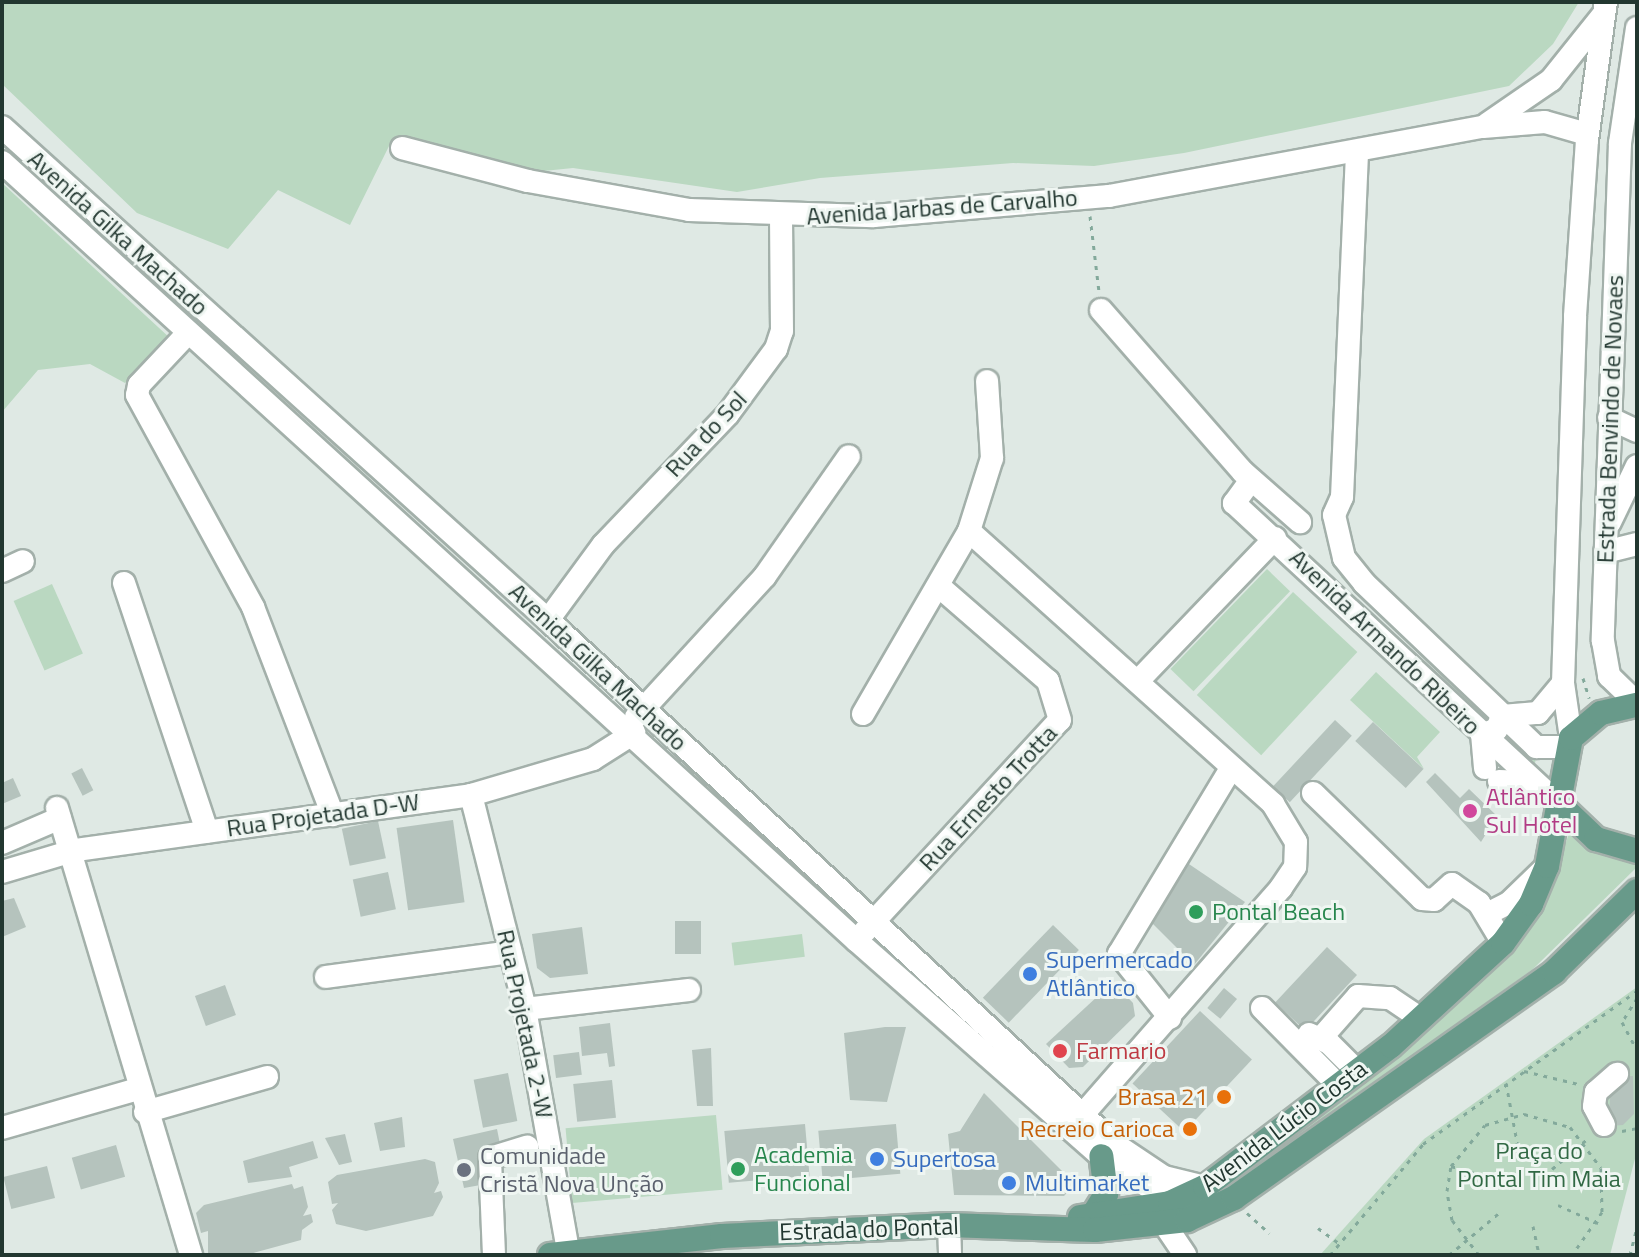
<!DOCTYPE html>
<meta charset="utf-8">
<style>
body{margin:0}
#map{position:relative;width:1639px;height:1257px;overflow:hidden;background:#dfe9e4;font-family:"Titillium Web",sans-serif}
div>[style]{position:absolute}
[style*='--x']{left:calc(var(--x)*1px);top:calc(var(--y)*1px);width:calc(var(--w)*1px);rotate:calc(var(--a)*1deg)}
.green>*{inset:0;background:#bad8c1;transform-origin:0 0}
.building>*{inset:0;background:#b5c3bd;transform-origin:0 0}
.path>*{height:3px;margin-top:-1.5px;transform-origin:0;background:repeating-linear-gradient(90deg,#83a99b 0 4px,transparent 0 10px)}
.roads{filter:drop-shadow(2px 0 #a3b0aa) drop-shadow(-2px 0 #a3b0aa) drop-shadow(0 2px #a3b0aa) drop-shadow(0 -2px #a3b0aa)}
.minor>*{height:22px;margin:-11px;padding:0 11px;transform-origin:11px;border-radius:11px;background:#fff}
.major>*{height:24px;margin:-12px;padding:0 12px;transform-origin:12px;border-radius:12px;background:#689a8a}
.dots>*{width:22px;height:22px;translate:-50% -50%;box-sizing:border-box;border:4px solid #eff6f2;border-radius:50%}
span{translate:-50% -50%;white-space:nowrap;text-align:center;line-height:1.15;-webkit-text-stroke:6px #eff6f2;paint-order:stroke}
.street-label{font-size:24px;color:#223730}
.hotel-label{font-size:24px;color:#b23c85}
.left{translate:0 -50%;text-align:left}
.leisure-label{font-size:24px;color:#27864d}
.shop-label{font-size:24px;color:#366cbe}
.health-label{font-size:24px;color:#be3a42}
.food-label{font-size:24px;color:#c56008}
.right{translate:-100% -50%;text-align:right}
.park-label{font-size:24px;color:#316944}
.worship-label{font-size:24px;color:#5b616d}
.frame{position:absolute;inset:0;border:4px solid #223730;pointer-events:none}
</style>
<div id="map">
<div class="green">
<div style="clip-path:polygon(2px 2px,1579px 2px,1553px 44px,1509px 86px,1184px 153px,1094px 166px,1013px 163px,820px 178px,737px 192px,573px 168px,534px 172px,392px 140px,350px 225px,278px 190px,228px 249px,137px 213px,2px 84px)"></div>
<div style="clip-path:polygon(2px 183px,171px 339px,125px 383px,90px 364px,38px 370px,2px 412px)"></div>
<div style="left:1267px;top:569px;width:32px;height:139px;rotate:44deg"></div>
<div style="clip-path:polygon(1350px 574px,1537px 755px,1534px 767px,1341px 577px)"></div>
<div style="left:52px;top:584px;width:76px;height:42px;rotate:66deg"></div>
<div style="left:1293px;top:592px;width:88px;height:141px;rotate:43deg"></div>
<div style="clip-path:polygon(1376px 672px,1440px 732px,1417px 757px,1424px 769px,1350px 700px)"></div>
<div style="clip-path:polygon(1569px 833px,1637px 861px,1636px 868px,1533px 969px,1235px 1183px,1234px 1176px,1407px 1045px,1477px 983px,1549px 894px)"></div>
<div style="left:802px;top:934px;width:23px;height:71px;rotate:83deg"></div>
<div style="clip-path:polygon(1637px 987px,1637px 1151px,1610px 1255px,1320px 1255px,1424px 1139px)"></div>
<div style="left:716px;top:1115px;width:75px;height:151px;rotate:85deg"></div>
</div>
<div class="building">
<div style="left:1335px;top:720px;width:23px;height:91px;rotate:43deg"></div>
<div style="left:1373px;top:722px;width:69px;height:26px;rotate:43deg"></div>
<div style="left:82px;top:768px;width:25px;height:12px;rotate:63deg"></div>
<div style="clip-path:polygon(1435px 773px,1460px 798px,1469px 789px,1497px 816px,1481px 842px,1426px 782px)"></div>
<div style="clip-path:polygon(13px 778px,21px 796px,2px 804px,2px 783px)"></div>
<div style="left:453px;top:820px;width:83px;height:57px;rotate:82deg"></div>
<div style="left:378px;top:821px;width:38px;height:37px;rotate:78deg"></div>
<div style="clip-path:polygon(1183px 860px,1245px 902px,1194px 965px,1150px 921px)"></div>
<div style="left:388px;top:872px;width:38px;height:36px;rotate:78deg"></div>
<div style="clip-path:polygon(14px 898px,26px 927px,2px 937px,2px 901px)"></div>
<div style="left:675px;top:921px;width:26px;height:33px"></div>
<div style="left:1053px;top:925px;width:36px;height:101px;rotate:44deg"></div>
<div style="clip-path:polygon(582px 927px,588px 974px,550px 978px,537px 968px,532px 934px)"></div>
<div style="left:1327px;top:947px;width:41px;height:76px;rotate:43deg"></div>
<div style="clip-path:polygon(1113px 982px,1133px 1003px,1135px 1016px,1083px 1067px,1069px 1068px,1046px 1044px)"></div>
<div style="left:225px;top:985px;width:32px;height:32px;rotate:70deg"></div>
<div style="left:1224px;top:988px;width:17px;height:26px;rotate:40deg"></div>
<div style="left:1200px;top:1011px;width:71px;height:99px;rotate:43deg"></div>
<div style="clip-path:polygon(610px 1023px,615px 1066px,609px 1067px,607px 1053px,582px 1056px,579px 1027px)"></div>
<div style="clip-path:polygon(885px 1027px,906px 1027px,887px 1102px,850px 1100px,844px 1033px)"></div>
<div style="clip-path:polygon(711px 1048px,713px 1106px,697px 1106px,692px 1050px)"></div>
<div style="left:579px;top:1052px;width:23px;height:26px;rotate:83deg"></div>
<div style="left:508px;top:1073px;width:49px;height:35px;rotate:79deg"></div>
<div style="clip-path:polygon(1633px 1076px,1634px 1114px,1623px 1125px,1609px 1126px,1610px 1094px,1620px 1077px)"></div>
<div style="left:612px;top:1080px;width:38px;height:39px;rotate:84deg"></div>
<div style="clip-path:polygon(984px 1093px,1075px 1184px,1064px 1196px,954px 1195px,948px 1134px,960px 1131px)"></div>
<div style="clip-path:polygon(402px 1117px,405px 1147px,380px 1151px,374px 1123px)"></div>
<div style="left:805px;top:1124px;width:52px;height:81px;rotate:85deg"></div>
<div style="left:896px;top:1124px;width:50px;height:78px;rotate:85deg"></div>
<div style="clip-path:polygon(497px 1129px,501px 1149px,479px 1154px,486px 1184px,464px 1188px,453px 1139px)"></div>
<div style="clip-path:polygon(345px 1134px,352px 1162px,339px 1165px,325px 1138px)"></div>
<div style="clip-path:polygon(313px 1141px,318px 1158px,289px 1167px,292px 1177px,248px 1183px,243px 1161px)"></div>
<div style="left:116px;top:1145px;width:33px;height:46px;rotate:74deg"></div>
<div style="clip-path:polygon(425px 1159px,435px 1162px,439px 1183px,434px 1193px,441px 1191px,443px 1197px,433px 1216px,366px 1231px,336px 1224px,332px 1210px,338px 1203px,332px 1204px,328px 1182px,337px 1175px)"></div>
<div style="left:47px;top:1166px;width:33px;height:45px;rotate:76deg"></div>
<div style="clip-path:polygon(292px 1184px,294px 1189px,303px 1186px,308px 1207px,303px 1216px,311px 1214px,313px 1222px,302px 1230px,301px 1240px,246px 1255px,208px 1254px,208px 1231px,201px 1233px,196px 1213px,204px 1205px)"></div>
</div>
<div class="path">
<div style="--x:1090;--y:216;--w:76;--a:83.2"></div>
<div style="--x:1583;--y:678;--w:21;--a:73"></div>
<div style="--x:1637;--y:998;--w:28;--a:122"></div>
<div style="--x:1622;--y:1022;--w:32;--a:62"></div>
<div style="--x:1524;--y:1071;--w:56;--a:13.5"></div>
<div style="--x:1506;--y:1083;--w:76;--a:79.4"></div>
<div style="--x:1622;--y:1131;--w:15;--a:-11"></div>
<div style="--x:1451;--y:1166;--w:45;--a:16.8"></div>
<div style="--x:1552;--y:1169;--w:45;--a:-40.5"></div>
<div style="--x:1558;--y:1205;--w:44;--a:24.2"></div>
<div style="--x:1247;--y:1213;--w:30;--a:42"></div>
<div style="--x:1533;--y:1226;--w:30;--a:78"></div>
<div style="--x:1318;--y:1228;--w:26;--a:36"></div>
<div style="--x:1330;--y:1255;--w:145;--a:-50"></div>
<div style="--x:1423;--y:1144;--w:263;--a:-35.6"></div>
<div style="--x:1449;--y:1255;--w:65;--a:-40"></div>
<div style="--x:1479;--y:1255;--w:44;--a:-127.6"></div>
<div style="--x:1452;--y:1220;--w:29;--a:-100"></div>
<div style="--x:1447;--y:1191;--w:25;--a:-81"></div>
<div style="--x:1451;--y:1166;--w:53;--a:-50.3"></div>
<div style="--x:1485;--y:1125;--w:41;--a:-15.8"></div>
<div style="--x:1524;--y:1114;--w:48;--a:15.8"></div>
<div style="--x:1570;--y:1127;--w:51;--a:52.9"></div>
<div style="--x:1601;--y:1168;--w:44;--a:88.7"></div>
<div style="--x:1602;--y:1212;--w:52;--a:124.9"></div>
<div style="--x:1630;--y:1255;--w:30;--a:-76"></div>
</div>
<div class="roads">
<div class="minor">
<div style="--x:1637;--y:28;--w:116;--a:98.4"></div>
<div style="--x:1620;--y:143;--w:498;--a:92"></div>
<div style="--x:1603;--y:641;--w:36;--a:80"></div>
<div style="--x:1609;--y:676;--w:39;--a:44"></div>
<div style="--x:1487;--y:124;--w:78;--a:-34.5"></div>
<div style="--x:1551;--y:80;--w:83;--a:-51.3"></div>
<div style="--x:2;--y:127;--w:736;--a:42.08"></div>
<div style="--x:548;--y:620;--w:770;--a:42.79"></div>
<div style="--x:1113;--y:1143;--w:61;--a:33.7"></div>
<div style="--x:1164;--y:1177;--w:42;--a:13.7"></div>
<div style="--x:402;--y:148;--w:130;--a:14.7"></div>
<div style="--x:528;--y:181;--w:164;--a:10.2"></div>
<div style="--x:689;--y:210;--w:185;--a:1.9"></div>
<div style="--x:874;--y:216;--w:236;--a:-4.9"></div>
<div style="--x:1109;--y:196;--w:380;--a:-10.5"></div>
<div style="--x:1483;--y:127;--w:62;--a:-4.6"></div>
<div style="--x:1545;--y:122;--w:44;--a:15.9"></div>
<div style="--x:2;--y:162;--w:1157;--a:42.34"></div>
<div style="--x:857;--y:941;--w:325;--a:41.4"></div>
<div style="--x:1101;--y:1156;--w:92;--a:33"></div>
<div style="--x:1101;--y:310;--w:215;--a:48.8"></div>
<div style="--x:1243;--y:472;--w:76;--a:41.3"></div>
<div style="--x:188;--y:333;--w:71;--a:133.3"></div>
<div style="--x:139;--y:385;--w:10;--a:101"></div>
<div style="--x:137;--y:395;--w:242;--a:61.3"></div>
<div style="--x:253;--y:607;--w:223;--a:69"></div>
<div style="--x:1609;--y:418;--w:31;--a:25"></div>
<div style="--x:1251;--y:480;--w:29;--a:126"></div>
<div style="--x:1234;--y:503;--w:440;--a:42.8"></div>
<div style="--x:1334;--y:515;--w:20;--a:-66"></div>
<div style="--x:1342;--y:497;--w:346;--a:-87.5"></div>
<div style="--x:1334;--y:515;--w:44;--a:76.9"></div>
<div style="--x:1344;--y:558;--w:32;--a:51"></div>
<div style="--x:1364;--y:583;--w:238;--a:43.6"></div>
<div style="--x:1536;--y:747;--w:31;--a:0"></div>
<div style="--x:1610;--y:522;--w:62;--a:-64.3"></div>
<div style="--x:969;--y:531;--w:409;--a:41.9"></div>
<div style="--x:1273;--y:804;--w:44;--a:58.8"></div>
<div style="--x:1296;--y:842;--w:25;--a:92"></div>
<div style="--x:1295;--y:867;--w:25;--a:124"></div>
<div style="--x:1281;--y:888;--w:302;--a:131.2"></div>
<div style="--x:1605;--y:552;--w:33;--a:-14"></div>
<div style="--x:2;--y:571;--w:23;--a:-25"></div>
<div style="--x:124;--y:583;--w:262;--a:71.5"></div>
<div style="--x:548;--y:620;--w:93;--a:-53.7"></div>
<div style="--x:603;--y:545;--w:181;--a:-46.3"></div>
<div style="--x:728;--y:414;--w:81;--a:-53.6"></div>
<div style="--x:776;--y:349;--w:19;--a:-72"></div>
<div style="--x:782;--y:331;--w:114;--a:-90.5"></div>
<div style="--x:1138;--y:681;--w:198;--a:-46.2"></div>
<div style="--x:863;--y:714;--w:211;--a:-59.9"></div>
<div style="--x:969;--y:531;--w:77;--a:-72.5"></div>
<div style="--x:992;--y:458;--w:77;--a:-93.7"></div>
<div style="--x:636;--y:717;--w:191;--a:-47.5"></div>
<div style="--x:765;--y:576;--w:146;--a:-55"></div>
<div style="--x:1571;--y:738;--w:56;--a:-98.3"></div>
<div style="--x:1563;--y:683;--w:367;--a:-88.1"></div>
<div style="--x:1575;--y:316;--w:176;--a:-86.1"></div>
<div style="--x:1587;--y:140;--w:139;--a:-82.2"></div>
<div style="--x:1485;--y:768;--w:33;--a:-95"></div>
<div style="--x:1482;--y:735;--w:16;--a:-22"></div>
<div style="--x:1497;--y:729;--w:14;--a:-69"></div>
<div style="--x:1502;--y:716;--w:36;--a:-5"></div>
<div style="--x:1538;--y:713;--w:39;--a:-50"></div>
<div style="--x:1499;--y:781;--w:33;--a:2"></div>
<div style="--x:1313;--y:793;--w:152;--a:44.2"></div>
<div style="--x:1422;--y:899;--w:12;--a:5"></div>
<div style="--x:1434;--y:900;--w:24;--a:-42"></div>
<div style="--x:1452;--y:884;--w:33;--a:35"></div>
<div style="--x:1479;--y:903;--w:47;--a:59"></div>
<div style="--x:471;--y:795;--w:221;--a:75.8"></div>
<div style="--x:525;--y:1009;--w:250;--a:79.9"></div>
<div style="--x:57;--y:808;--w:467;--a:73.3"></div>
<div style="--x:2;--y:843;--w:63;--a:-23.3"></div>
<div style="--x:2;--y:872;--w:77;--a:-16.6"></div>
<div style="--x:76;--y:850;--w:399;--a:-7.9"></div>
<div style="--x:471;--y:795;--w:127;--a:-16.4"></div>
<div style="--x:593;--y:759;--w:49;--a:-32.4"></div>
<div style="--x:1489;--y:913;--w:22;--a:-27"></div>
<div style="--x:1509;--y:903;--w:53;--a:-44.2"></div>
<div style="--x:865;--y:931;--w:287;--a:-47.3"></div>
<div style="--x:1060;--y:720;--w:41;--a:-107.1"></div>
<div style="--x:1048;--y:681;--w:142;--a:-139"></div>
<div style="--x:326;--y:977;--w:186;--a:-7.7"></div>
<div style="--x:1262;--y:1008;--w:110;--a:45.4"></div>
<div style="--x:525;--y:1009;--w:165;--a:-6.6"></div>
<div style="--x:1170;--y:1018;--w:82;--a:-128.6"></div>
<div style="--x:1119;--y:954;--w:218;--a:-58.9"></div>
<div style="--x:1309;--y:1034;--w:22;--a:24"></div>
<div style="--x:1329;--y:1043;--w:41;--a:45"></div>
<div style="--x:1321;--y:1038;--w:56;--a:-48.6"></div>
<div style="--x:1358;--y:996;--w:32;--a:4"></div>
<div style="--x:1390;--y:998;--w:36;--a:34"></div>
<div style="--x:145;--y:1112;--w:127;--a:-16"></div>
<div style="--x:1604;--y:1125;--w:21;--a:-118"></div>
<div style="--x:1594;--y:1106;--w:14;--a:-82"></div>
<div style="--x:1596;--y:1092;--w:28;--a:-41"></div>
<div style="--x:2;--y:1128;--w:141;--a:-16"></div>
<div style="--x:949;--y:1225;--w:30;--a:88"></div>
<div style="--x:1165;--y:1225;--w:36;--a:56"></div>
<div style="--x:494;--y:1255;--w:97;--a:-92.4"></div>
<div style="--x:490;--y:1158;--w:39;--a:-17"></div>
</div>
<div class="major">
<div style="--x:1557;--y:802;--w:54;--a:43.5"></div>
<div style="--x:1596;--y:839;--w:43;--a:16.3"></div>
<div style="--x:1093;--y:1215;--w:25;--a:-58"></div>
<div style="--x:1106;--y:1194;--w:38;--a:-97"></div>
<div style="--x:1080;--y:1217;--w:91;--a:-8.8"></div>
<div style="--x:1170;--y:1203;--w:38;--a:-25"></div>
<div style="--x:1205;--y:1187;--w:233;--a:-37.2"></div>
<div style="--x:1391;--y:1046;--w:152;--a:-42.6"></div>
<div style="--x:1503;--y:943;--w:48;--a:-54.3"></div>
<div style="--x:1531;--y:904;--w:41;--a:-67.2"></div>
<div style="--x:1547;--y:866;--w:130;--a:-79.4"></div>
<div style="--x:1571;--y:738;--w:39;--a:-40"></div>
<div style="--x:1601;--y:713;--w:37;--a:-13"></div>
<div style="--x:550;--y:1255;--w:173;--a:-6.3"></div>
<div style="--x:722;--y:1236;--w:227;--a:-2.8"></div>
<div style="--x:949;--y:1225;--w:146;--a:2"></div>
<div style="--x:1095;--y:1230;--w:93;--a:-6.2"></div>
<div style="--x:1187;--y:1220;--w:52;--a:-25.1"></div>
<div style="--x:1234;--y:1198;--w:392;--a:-35.2"></div>
<div style="--x:1554;--y:972;--w:116;--a:-44.3"></div>
</div>
</div>
<div class="dots">
<div style="left:1470px;top:811px;background:#d1479c"></div>
<div style="left:1196px;top:912px;background:#2e9e5b"></div>
<div style="left:1030px;top:974px;background:#3f7fe0"></div>
<div style="left:1060px;top:1051px;background:#e0444e"></div>
<div style="left:1224px;top:1097px;background:#e8710a"></div>
<div style="left:1190px;top:1129px;background:#e8710a"></div>
<div style="left:877px;top:1159px;background:#3f7fe0"></div>
<div style="left:738px;top:1169px;background:#2e9e5b"></div>
<div style="left:464px;top:1170px;background:#6b7280"></div>
<div style="left:1009px;top:1183px;background:#3f7fe0"></div>
</div>
<div class="street-label">
<span style="left:942px;top:207px;rotate:-4deg">Avenida Jarbas de Carvalho</span>
<span style="left:118px;top:233px;rotate:42deg">Avenida Gilka Machado</span>
<span style="left:1610px;top:419px;rotate:-88deg">Estrada Benvindo de Novaes</span>
<span style="left:706px;top:434px;rotate:-47deg">Rua do Sol</span>
<span style="left:1385px;top:642px;rotate:44deg">Avenida Armando Ribeiro</span>
<span style="left:598px;top:667px;rotate:43deg">Avenida Gilka Machado</span>
<span style="left:988px;top:798px;rotate:-47deg">Rua Ernesto Trotta</span>
<span style="left:323px;top:815px;rotate:-8deg">Rua Projetada D-W</span>
<span style="left:525px;top:1024px;rotate:78deg">Rua Projetada 2-W</span>
<span style="left:1284px;top:1126px;rotate:-37deg">Avenida Lúcio Costa</span>
<span style="left:869px;top:1229px;rotate:-2deg">Estrada do Pontal</span>
</div>
<div class="hotel-label">
<span class="left" style="left:1486px;top:811px">Atlântico<br>Sul Hotel</span>
</div>
<div class="leisure-label">
<span class="left" style="left:1212px;top:912px">Pontal Beach</span>
<span class="left" style="left:754px;top:1169px">Academia<br>Funcional</span>
</div>
<div class="shop-label">
<span class="left" style="left:1046px;top:974px">Supermercado<br>Atlântico</span>
<span class="left" style="left:893px;top:1159px">Supertosa</span>
<span class="left" style="left:1025px;top:1183px">Multimarket</span>
</div>
<div class="health-label">
<span class="left" style="left:1076px;top:1051px">Farmario</span>
</div>
<div class="food-label">
<span class="right" style="left:1208px;top:1097px">Brasa 21</span>
<span class="right" style="left:1174px;top:1129px">Recreio Carioca</span>
</div>
<div class="park-label">
<span style="left:1539px;top:1165px">Praça do<br>Pontal Tim Maia</span>
</div>
<div class="worship-label">
<span class="left" style="left:480px;top:1170px">Comunidade<br>Cristã Nova Unção</span>
</div>
<div class="frame"></div>
</div>
